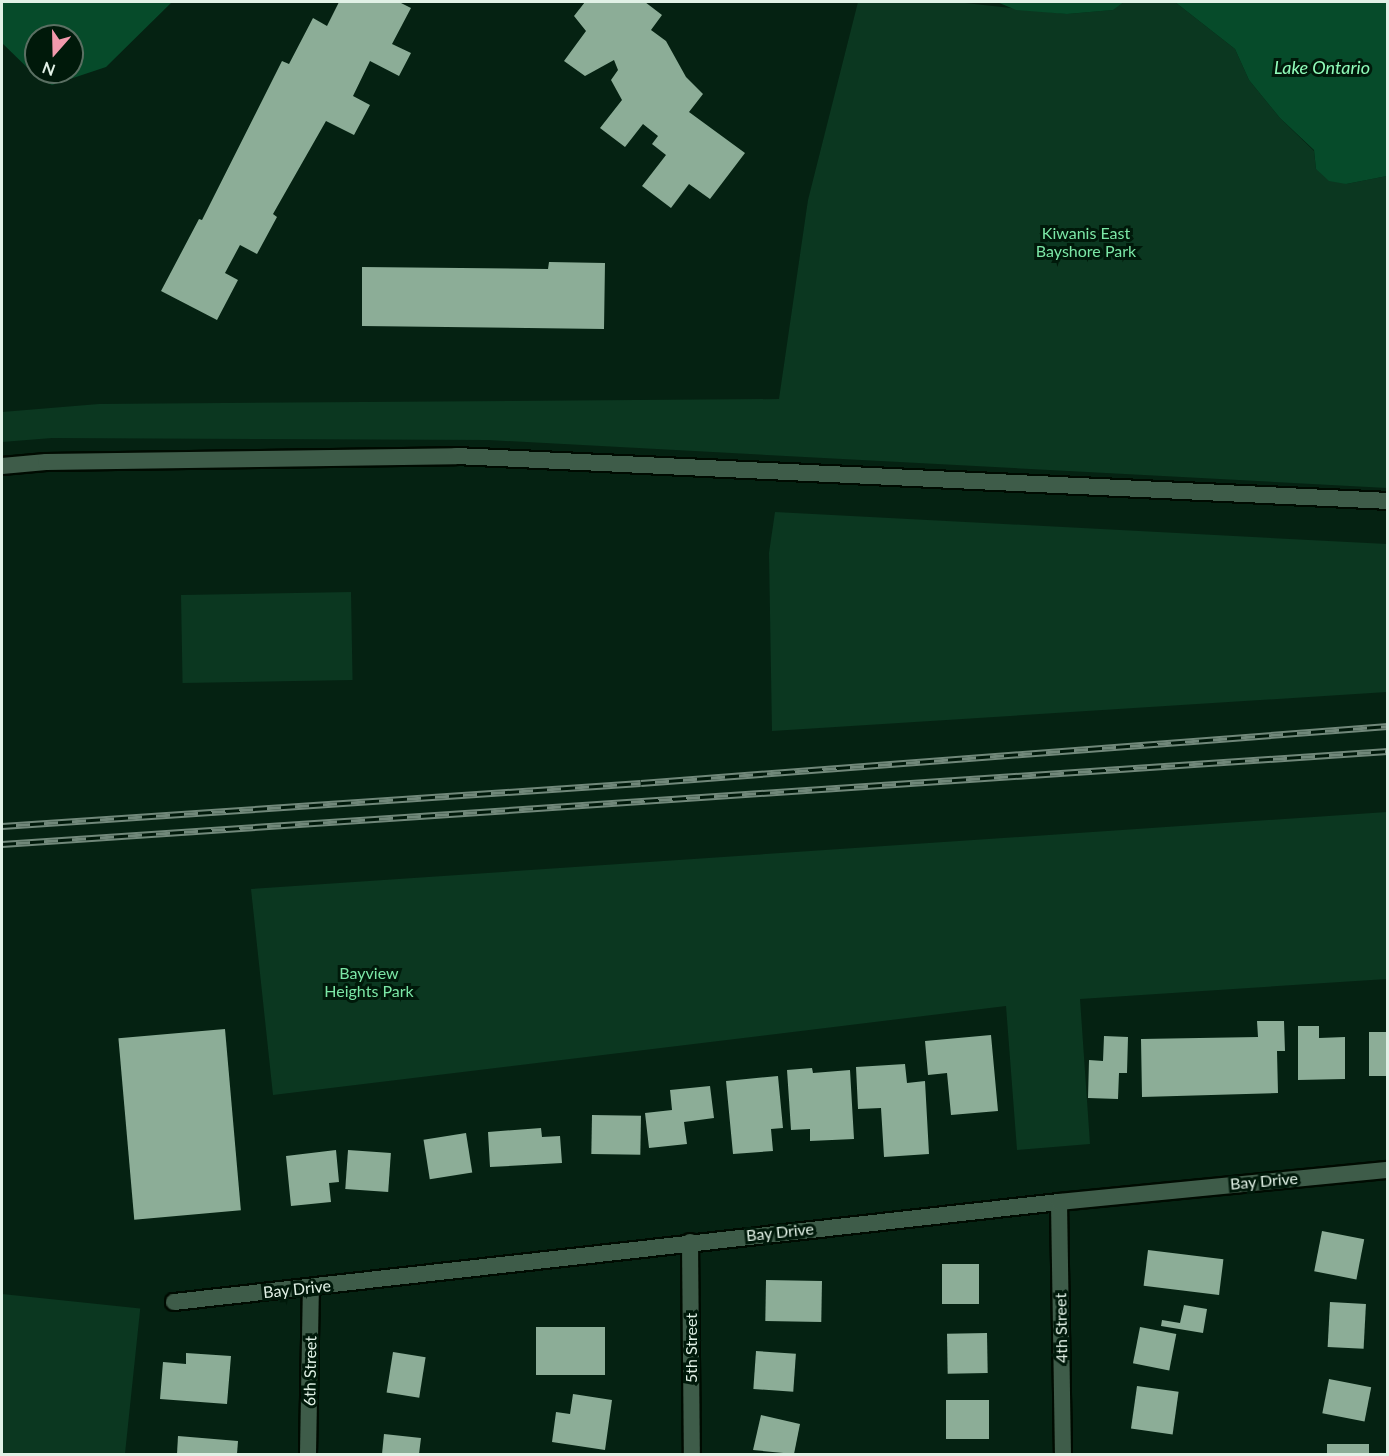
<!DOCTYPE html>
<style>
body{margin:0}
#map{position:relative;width:1389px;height:1456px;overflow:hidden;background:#052212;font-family:Lato,sans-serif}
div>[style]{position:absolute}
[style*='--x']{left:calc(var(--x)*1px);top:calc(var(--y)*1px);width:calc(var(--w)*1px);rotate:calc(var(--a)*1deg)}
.green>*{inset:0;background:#0b3720;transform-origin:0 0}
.water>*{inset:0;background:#064b2a}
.building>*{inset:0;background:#8cad97;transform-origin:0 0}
.roads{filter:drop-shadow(2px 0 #000b01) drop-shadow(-2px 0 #000b01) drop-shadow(0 2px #000b01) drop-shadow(0 -2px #000b01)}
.minor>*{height:16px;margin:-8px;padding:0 8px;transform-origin:8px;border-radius:8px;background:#3e5c49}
.rail>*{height:7px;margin-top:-3.5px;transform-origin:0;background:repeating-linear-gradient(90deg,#00190a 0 14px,#71887a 0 28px);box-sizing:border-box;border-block:2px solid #71887a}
span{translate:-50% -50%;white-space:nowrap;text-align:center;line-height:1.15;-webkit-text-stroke:6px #00190a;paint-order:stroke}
.park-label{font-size:16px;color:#7be7a6}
.street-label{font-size:16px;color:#e1f1e6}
.water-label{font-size:18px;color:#90fcba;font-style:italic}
.frame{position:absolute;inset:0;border:3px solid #e1f1e6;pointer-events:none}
.north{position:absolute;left:24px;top:24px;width:60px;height:60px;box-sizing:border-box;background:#00190a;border:2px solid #5a6f62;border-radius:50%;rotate:200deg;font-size:16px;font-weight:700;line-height:24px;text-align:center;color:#e1f1e6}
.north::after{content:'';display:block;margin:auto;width:21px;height:27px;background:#f29aad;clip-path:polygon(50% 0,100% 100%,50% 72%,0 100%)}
</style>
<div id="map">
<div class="green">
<div style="clip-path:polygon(858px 2px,956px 2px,1067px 14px,1112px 10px,1124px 2px,1175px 2px,1235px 49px,1249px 80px,1280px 118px,1314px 151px,1316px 169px,1346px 184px,1387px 176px,1387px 488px,488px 440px,52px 438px,2px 442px,2px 412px,99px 404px,779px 399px,808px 200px)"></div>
<div style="clip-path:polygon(775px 512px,1387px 544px,1387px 692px,772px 731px,769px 553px)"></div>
<div style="left:351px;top:592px;width:88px;height:170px;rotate:89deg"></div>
<div style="clip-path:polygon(1387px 812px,1387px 979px,1080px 999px,1090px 1144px,1017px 1150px,1006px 1006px,273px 1095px,251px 889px)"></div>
<div style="left:2px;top:1294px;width:139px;height:160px;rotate:6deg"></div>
</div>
<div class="water">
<div style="clip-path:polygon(evenodd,2px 2px,172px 2px,106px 67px,52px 85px,38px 78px,2px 43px,2px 2px,36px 36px,72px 36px,72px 72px,36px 72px,36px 36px)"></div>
<div style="clip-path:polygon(997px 2px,1124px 2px,1113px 10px,1067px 14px,1016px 10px)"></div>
<div style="clip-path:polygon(1175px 2px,1387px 2px,1387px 176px,1346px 184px,1329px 181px,1316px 169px,1314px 150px,1280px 118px,1249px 80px,1235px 49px)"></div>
</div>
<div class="building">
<div style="clip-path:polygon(339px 2px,399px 2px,411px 8px,392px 44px,411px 53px,399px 76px,370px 61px,353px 96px,370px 105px,354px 135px,326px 121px,273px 214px,277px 217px,257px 254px,240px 245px,225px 273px,238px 280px,217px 320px,161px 291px,199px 219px,202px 220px,282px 61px,289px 64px,313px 18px,327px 26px)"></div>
<div style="clip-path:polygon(585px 2px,645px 2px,662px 15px,651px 30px,666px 41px,686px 77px,703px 94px,689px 112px,745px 153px,710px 199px,689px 184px,671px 208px,642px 186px,666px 155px,652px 144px,658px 136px,643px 124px,625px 147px,600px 128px,622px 100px,611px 80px,618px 70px,614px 60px,585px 76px,564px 61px,586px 31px,574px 16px)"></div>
<div style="clip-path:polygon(549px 262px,605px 263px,604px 329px,362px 326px,362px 267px,548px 269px)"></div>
<div style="clip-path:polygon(1257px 1021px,1284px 1021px,1285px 1051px,1277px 1051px,1278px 1093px,1142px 1097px,1141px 1039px,1258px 1037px)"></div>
<div style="clip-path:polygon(1298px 1026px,1319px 1026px,1319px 1038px,1345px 1037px,1345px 1079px,1298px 1080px)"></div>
<div style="left:225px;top:1029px;width:182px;height:107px;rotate:85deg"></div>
<div style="left:1369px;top:1032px;width:19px;height:44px"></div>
<div style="clip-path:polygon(991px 1035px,998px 1111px,951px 1115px,947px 1073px,928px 1075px,925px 1041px)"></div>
<div style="clip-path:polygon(1104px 1036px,1128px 1037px,1127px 1073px,1119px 1073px,1118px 1099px,1088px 1098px,1089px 1060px,1103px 1061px)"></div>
<div style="clip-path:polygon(905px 1064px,907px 1083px,925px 1081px,929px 1154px,884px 1157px,881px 1108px,858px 1109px,856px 1067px)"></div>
<div style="clip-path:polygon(812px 1068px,813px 1073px,850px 1070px,854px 1139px,810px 1141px,810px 1129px,791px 1130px,787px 1070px)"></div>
<div style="clip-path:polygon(778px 1076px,783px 1128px,771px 1129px,773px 1151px,733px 1154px,726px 1081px)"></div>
<div style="clip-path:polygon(710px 1086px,714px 1118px,684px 1122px,687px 1144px,649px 1148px,645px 1113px,672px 1110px,670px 1090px)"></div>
<div style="left:592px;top:1115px;width:49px;height:39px;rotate:1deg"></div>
<div style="clip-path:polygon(541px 1128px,542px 1137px,560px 1136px,562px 1163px,490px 1167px,488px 1132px)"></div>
<div style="left:466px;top:1133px;width:40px;height:43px;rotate:81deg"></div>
<div style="clip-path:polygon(336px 1150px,339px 1182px,329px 1183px,331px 1202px,291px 1206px,286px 1156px)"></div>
<div style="left:348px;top:1150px;width:43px;height:39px;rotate:4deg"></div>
<div style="left:1322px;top:1231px;width:43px;height:41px;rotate:11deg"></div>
<div style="left:1148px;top:1250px;width:76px;height:36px;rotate:7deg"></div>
<div style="left:942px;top:1264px;width:37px;height:40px"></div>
<div style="left:766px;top:1280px;width:56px;height:41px;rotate:1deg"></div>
<div style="left:1330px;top:1302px;width:36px;height:45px;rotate:3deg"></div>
<div style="clip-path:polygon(1184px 1305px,1207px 1309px,1203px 1333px,1161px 1326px,1162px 1320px,1180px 1323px)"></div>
<div style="left:536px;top:1327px;width:69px;height:48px"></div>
<div style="left:1140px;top:1327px;width:37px;height:37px;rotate:11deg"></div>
<div style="left:987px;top:1333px;width:40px;height:40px;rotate:89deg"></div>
<div style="left:756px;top:1351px;width:40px;height:38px;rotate:4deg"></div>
<div style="left:393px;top:1352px;width:33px;height:41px;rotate:9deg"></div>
<div style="clip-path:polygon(186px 1353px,231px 1356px,227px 1404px,160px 1399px,163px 1362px,186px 1364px)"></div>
<div style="left:1329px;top:1379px;width:43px;height:35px;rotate:11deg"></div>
<div style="left:1137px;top:1386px;width:42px;height:43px;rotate:8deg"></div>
<div style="clip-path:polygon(573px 1394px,612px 1400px,605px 1450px,552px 1442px,556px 1412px,570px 1414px)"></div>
<div style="left:946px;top:1400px;width:43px;height:39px"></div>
<div style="clip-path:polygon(761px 1415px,800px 1424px,794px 1454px,753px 1450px)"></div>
<div style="clip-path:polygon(384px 1434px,421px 1438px,419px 1454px,382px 1454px)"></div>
<div style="clip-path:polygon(178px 1436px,238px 1441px,237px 1454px,177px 1454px)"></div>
<div style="left:1327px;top:1444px;width:42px;height:10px"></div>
</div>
<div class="roads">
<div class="minor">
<div style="--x:2;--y:466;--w:44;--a:-5.2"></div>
<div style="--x:46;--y:462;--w:410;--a:-0.8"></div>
<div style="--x:456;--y:456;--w:933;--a:2.76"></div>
<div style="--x:1059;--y:1202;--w:252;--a:89.1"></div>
<div style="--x:690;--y:1242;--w:212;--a:89.5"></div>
<div style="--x:174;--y:1302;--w:891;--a:-6.45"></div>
<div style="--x:1059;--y:1202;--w:331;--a:-5.6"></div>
<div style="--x:308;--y:1454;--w:167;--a:-89"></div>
</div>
</div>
<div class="rail">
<div style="--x:2;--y:826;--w:640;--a:-3.85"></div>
<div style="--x:641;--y:783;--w:749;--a:-4.36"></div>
<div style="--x:2;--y:844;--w:1389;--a:-3.84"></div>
</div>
<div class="park-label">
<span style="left:1086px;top:242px">Kiwanis East<br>Bayshore Park</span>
<span style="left:369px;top:982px">Bayview<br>Heights Park</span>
</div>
<div class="street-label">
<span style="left:1264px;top:1181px;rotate:-5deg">Bay Drive</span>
<span style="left:780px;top:1232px;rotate:-6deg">Bay Drive</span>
<span style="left:297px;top:1289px;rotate:-6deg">Bay Drive</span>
<span style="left:1061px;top:1328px;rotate:-91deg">4th Street</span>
<span style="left:691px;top:1348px;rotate:-90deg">5th Street</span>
<span style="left:310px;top:1371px;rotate:-89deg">6th Street</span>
</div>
<div class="water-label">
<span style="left:1322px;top:67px">Lake Ontario</span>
</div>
<div class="frame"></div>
<div class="north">N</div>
</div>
